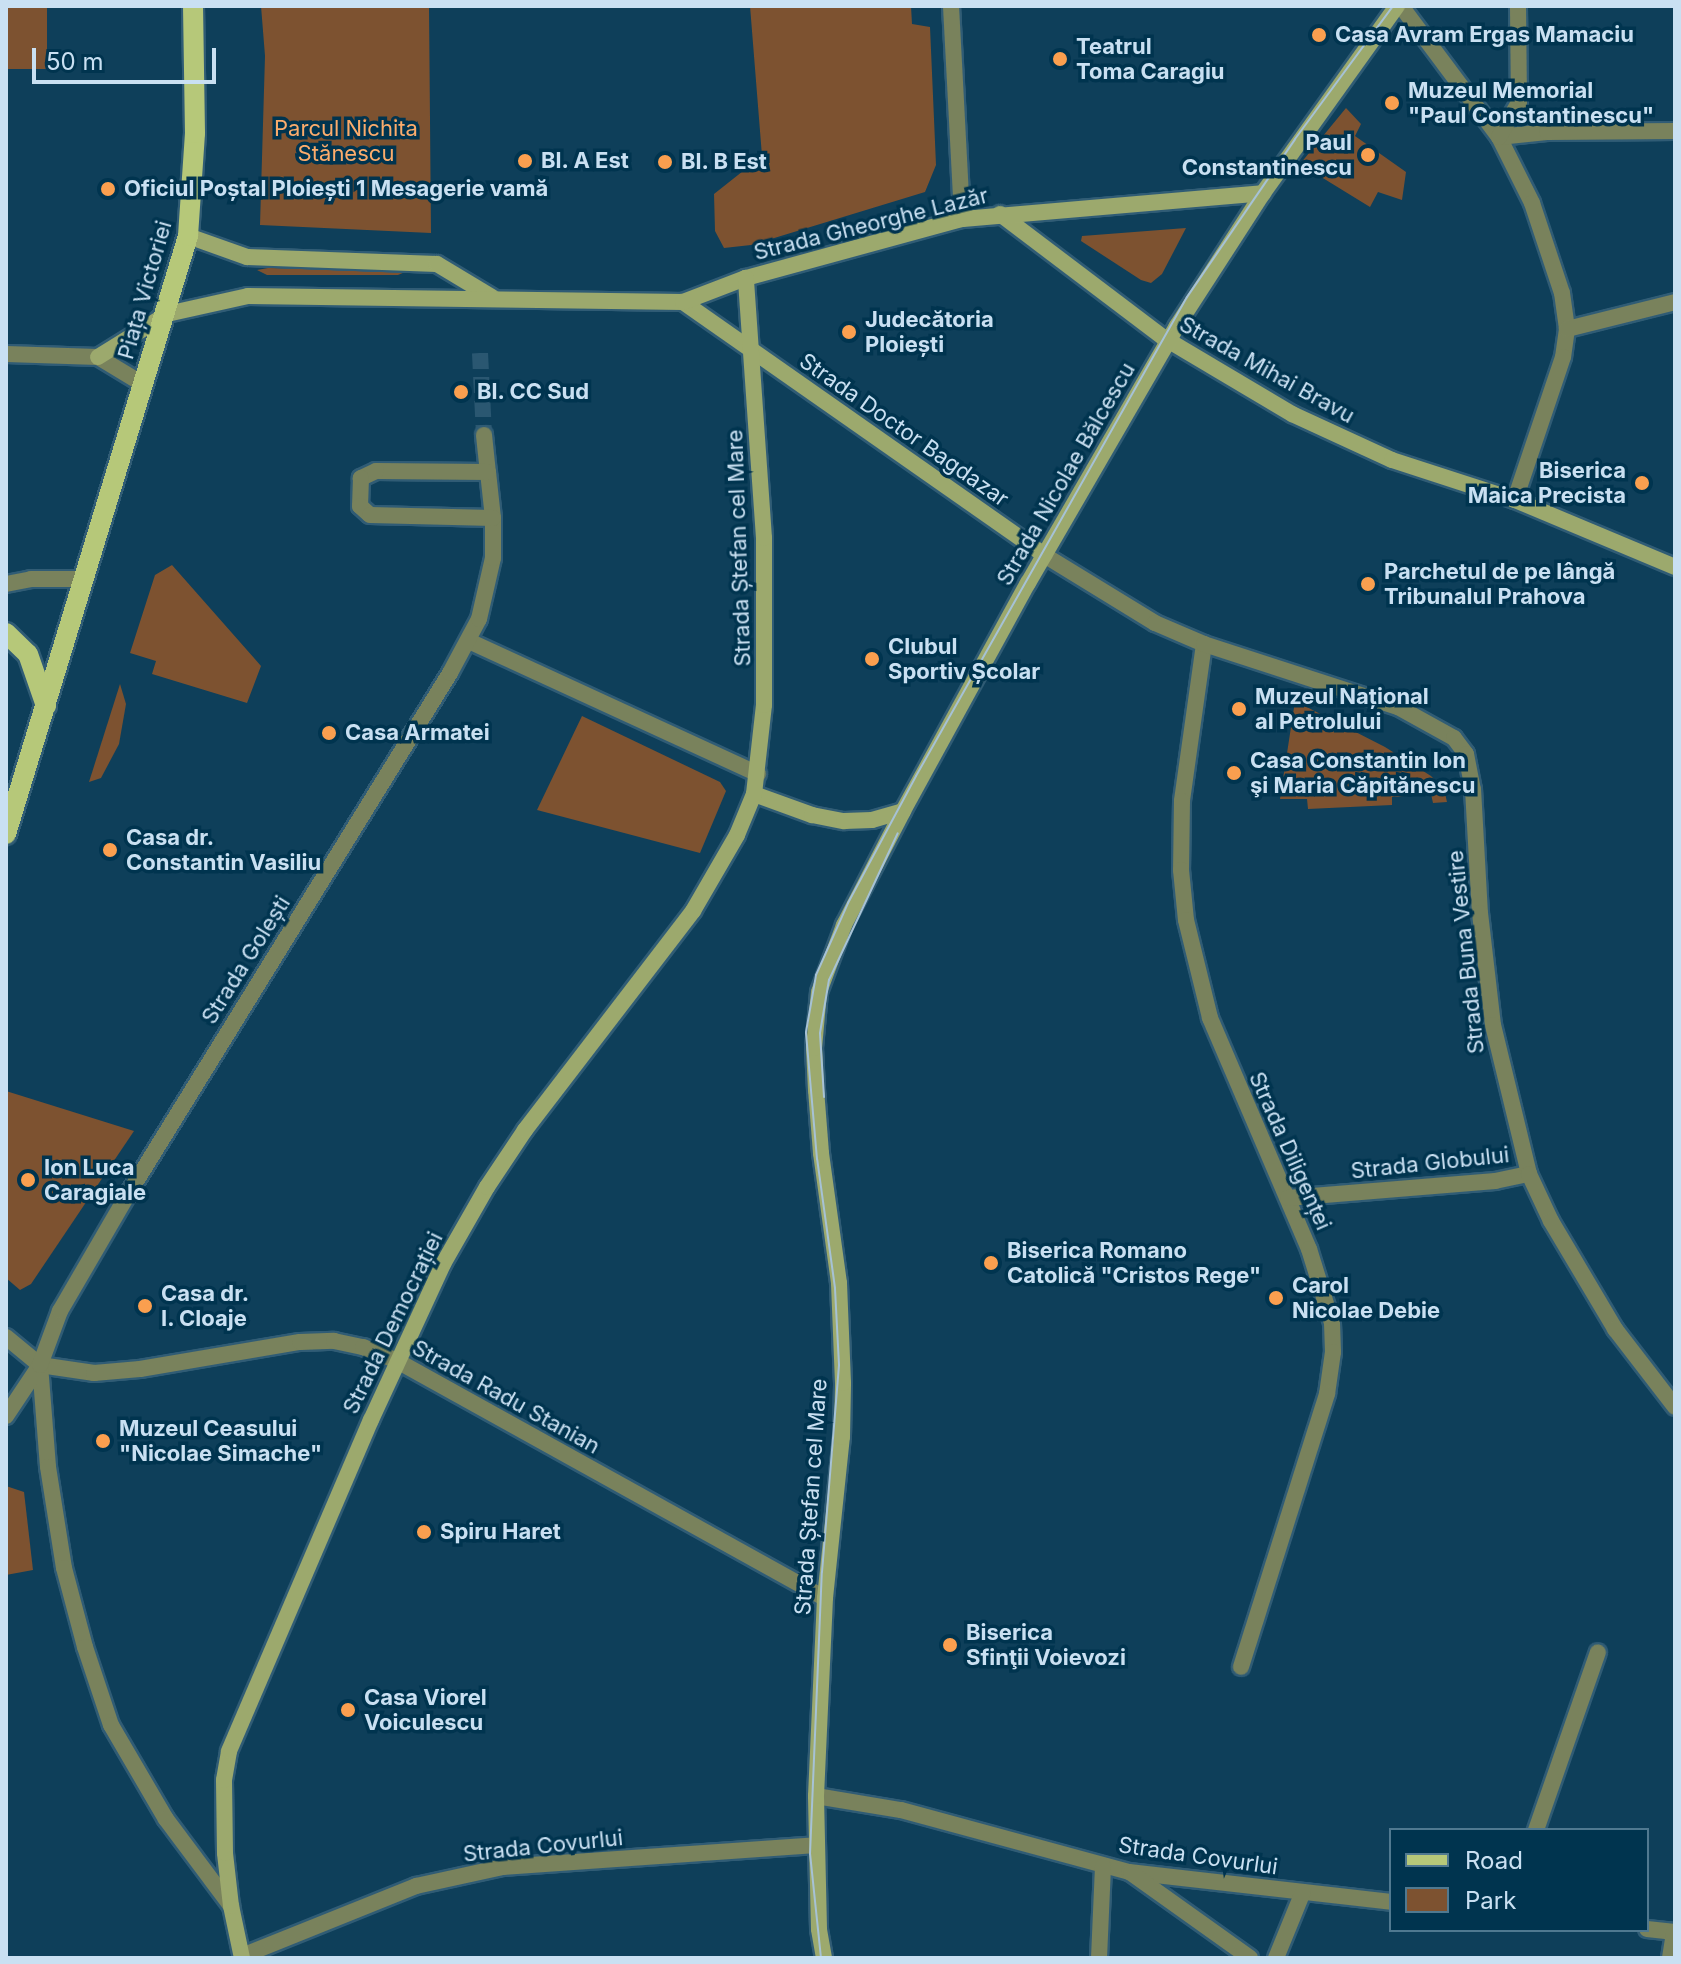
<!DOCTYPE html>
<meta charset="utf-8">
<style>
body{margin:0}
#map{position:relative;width:1681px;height:1964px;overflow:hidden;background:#0e3f5a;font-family:Inter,sans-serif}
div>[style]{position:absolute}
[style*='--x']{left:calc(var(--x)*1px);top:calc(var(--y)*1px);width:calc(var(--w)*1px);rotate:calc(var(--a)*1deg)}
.green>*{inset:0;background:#7d5230;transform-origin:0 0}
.pedestrian-tunnel>*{height:16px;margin-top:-8px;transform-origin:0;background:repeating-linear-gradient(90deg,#2a5771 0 16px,transparent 0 24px)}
.roads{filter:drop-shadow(2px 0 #305c75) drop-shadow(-2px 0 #305c75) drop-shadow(0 2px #305c75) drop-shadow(0 -2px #305c75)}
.pedestrian>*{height:16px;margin:-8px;padding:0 8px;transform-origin:8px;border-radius:8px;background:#79825c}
.minor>*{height:16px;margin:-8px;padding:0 8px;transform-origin:8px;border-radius:8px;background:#79825c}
.tertiary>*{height:16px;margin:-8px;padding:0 8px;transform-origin:8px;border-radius:8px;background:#79825c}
.secondary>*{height:16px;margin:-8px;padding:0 8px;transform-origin:8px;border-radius:8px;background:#9ca96d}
.primary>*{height:20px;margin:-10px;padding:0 10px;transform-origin:10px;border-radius:10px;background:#b6c879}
.tram>*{height:2px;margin:-1px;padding:0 1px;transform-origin:1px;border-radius:1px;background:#a6c2d6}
.dots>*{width:22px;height:22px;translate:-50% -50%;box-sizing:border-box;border:4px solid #00344f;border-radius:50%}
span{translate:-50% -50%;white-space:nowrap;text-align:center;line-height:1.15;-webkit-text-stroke:7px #00344f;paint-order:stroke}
.poi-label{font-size:22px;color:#c9e0f2;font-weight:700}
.left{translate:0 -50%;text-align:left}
.right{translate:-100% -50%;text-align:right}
.park-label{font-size:22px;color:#fbac6c}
.street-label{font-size:22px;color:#c9e0f2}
.frame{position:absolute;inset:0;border:8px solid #c9e0f2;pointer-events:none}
.legend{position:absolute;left:1389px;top:1828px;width:260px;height:104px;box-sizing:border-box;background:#00344f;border:2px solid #507990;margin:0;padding:10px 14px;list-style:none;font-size:24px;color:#c9e0f2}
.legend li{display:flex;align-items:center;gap:16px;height:40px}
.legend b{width:40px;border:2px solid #507990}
.scale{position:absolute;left:32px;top:48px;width:184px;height:36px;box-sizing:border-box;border:4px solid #c9e0f2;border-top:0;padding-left:10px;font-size:24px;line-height:28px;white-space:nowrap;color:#c9e0f2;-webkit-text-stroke:6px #00344f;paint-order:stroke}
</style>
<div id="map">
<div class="green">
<div style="left:6px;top:6px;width:41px;height:63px"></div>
<div style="clip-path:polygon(261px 6px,429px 6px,431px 233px,260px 225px,265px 56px)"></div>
<div style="clip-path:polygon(750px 6px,911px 6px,912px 24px,930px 27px,936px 165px,925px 192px,751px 245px,724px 248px,715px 231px,714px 194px,762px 156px)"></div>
<div style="clip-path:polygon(1346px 108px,1361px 124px,1355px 136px,1406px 172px,1402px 200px,1378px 192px,1370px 207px,1300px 164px)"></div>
<div style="clip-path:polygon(1186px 228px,1162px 274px,1151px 283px,1141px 280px,1081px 241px,1082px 236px)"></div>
<div style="clip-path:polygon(268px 268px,397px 270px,405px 272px,398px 275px,267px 275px,257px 270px)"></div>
<div style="clip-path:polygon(172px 565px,261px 666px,247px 703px,152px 674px,156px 661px,130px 653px,155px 575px)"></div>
<div style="clip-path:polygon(120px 684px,126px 704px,119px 744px,101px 778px,89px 782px)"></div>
<div style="clip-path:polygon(1295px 701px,1385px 747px,1431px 776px,1444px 789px,1447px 802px,1433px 803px,1431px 794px,1392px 797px,1392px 805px,1308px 809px,1307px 799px,1280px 799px)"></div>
<div style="clip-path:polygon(582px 716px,720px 782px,726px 791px,700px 853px,537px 810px)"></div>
<div style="clip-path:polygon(6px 1091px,134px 1131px,31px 1284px,20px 1290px,6px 1278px)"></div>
<div style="clip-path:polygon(6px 1486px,24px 1492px,33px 1570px,6px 1575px)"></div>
</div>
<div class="pedestrian-tunnel">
<div style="--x:480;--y:353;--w:82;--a:87.2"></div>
</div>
<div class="roads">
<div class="pedestrian">
<div style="--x:951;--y:6;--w:213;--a:87"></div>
<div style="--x:484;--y:435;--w:37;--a:84"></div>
</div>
<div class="minor">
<div style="--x:1401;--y:6;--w:164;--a:53.2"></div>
<div style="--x:1499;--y:137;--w:74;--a:63.4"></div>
<div style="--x:1532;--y:203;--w:95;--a:71.6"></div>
<div style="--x:1562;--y:293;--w:36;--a:82"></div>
<div style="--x:1567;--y:329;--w:28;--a:98"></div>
<div style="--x:1563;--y:357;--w:151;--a:108.6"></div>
<div style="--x:1499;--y:137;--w:48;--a:-5.9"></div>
<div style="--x:1547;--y:132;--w:128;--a:-0.4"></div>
<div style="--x:1499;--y:137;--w:39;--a:-60"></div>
<div style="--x:1519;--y:103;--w:97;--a:-90.6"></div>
<div style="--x:1567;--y:329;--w:111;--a:-14"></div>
<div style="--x:6;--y:354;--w:92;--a:1.9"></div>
<div style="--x:98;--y:357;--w:52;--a:31"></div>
<div style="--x:469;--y:641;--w:318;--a:24.7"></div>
<div style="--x:1204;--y:644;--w:159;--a:98"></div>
<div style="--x:1182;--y:801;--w:69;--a:90.8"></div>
<div style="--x:1181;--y:870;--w:50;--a:84.3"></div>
<div style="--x:1186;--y:920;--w:101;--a:76.2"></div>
<div style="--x:1210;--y:1018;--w:251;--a:66.8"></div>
<div style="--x:1309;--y:1249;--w:77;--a:72.7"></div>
<div style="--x:1332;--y:1323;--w:29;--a:88"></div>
<div style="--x:1333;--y:1352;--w:42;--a:98.1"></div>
<div style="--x:1327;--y:1394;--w:286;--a:107.5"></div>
<div style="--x:1288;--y:1198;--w:208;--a:-4.7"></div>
<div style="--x:1495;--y:1181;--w:35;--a:-12"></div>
<div style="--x:6;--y:1337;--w:44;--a:39.5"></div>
<div style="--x:40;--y:1365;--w:55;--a:8.4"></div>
<div style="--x:94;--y:1373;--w:46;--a:-5"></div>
<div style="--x:140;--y:1369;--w:162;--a:-9.6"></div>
<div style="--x:300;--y:1342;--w:34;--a:-2"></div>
<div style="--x:334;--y:1341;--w:30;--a:12"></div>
<div style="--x:363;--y:1347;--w:37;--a:22"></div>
<div style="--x:397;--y:1361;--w:489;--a:29"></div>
<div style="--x:40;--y:1365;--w:102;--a:85.5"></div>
<div style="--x:48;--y:1467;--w:102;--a:81"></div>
<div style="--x:64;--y:1568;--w:82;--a:75.1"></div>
<div style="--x:85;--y:1647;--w:82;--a:71.6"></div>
<div style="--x:111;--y:1725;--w:109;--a:59.7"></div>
<div style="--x:166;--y:1819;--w:109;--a:53.2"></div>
<div style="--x:6;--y:1416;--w:61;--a:-56.3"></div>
<div style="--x:40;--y:1365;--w:58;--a:-69.7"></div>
<div style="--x:60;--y:1311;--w:133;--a:-59.8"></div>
<div style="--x:127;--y:1196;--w:615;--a:-58.3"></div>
<div style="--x:450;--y:673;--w:61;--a:-61.8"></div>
<div style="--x:479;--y:619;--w:63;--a:-77.1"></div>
<div style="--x:493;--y:558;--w:40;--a:-90"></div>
<div style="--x:493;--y:518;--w:46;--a:-96.2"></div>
<div style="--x:488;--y:472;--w:112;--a:-179.5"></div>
<div style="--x:376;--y:471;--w:17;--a:155"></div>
<div style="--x:361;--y:478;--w:28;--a:92"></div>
<div style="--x:360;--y:506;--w:13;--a:42"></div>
<div style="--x:370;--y:515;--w:123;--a:1.4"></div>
<div style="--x:816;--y:1796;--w:86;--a:9.4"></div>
<div style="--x:901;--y:1810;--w:236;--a:15.2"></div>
<div style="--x:1129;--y:1872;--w:264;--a:6.5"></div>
<div style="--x:1536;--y:1830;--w:188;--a:-70.8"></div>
<div style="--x:1131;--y:1873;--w:146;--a:35.5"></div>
<div style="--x:1647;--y:1929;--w:28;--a:6"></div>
<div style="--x:242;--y:1956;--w:188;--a:-21.9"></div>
<div style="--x:416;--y:1886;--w:89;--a:-12.3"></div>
<div style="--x:503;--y:1867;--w:313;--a:-4"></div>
<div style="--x:1099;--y:1958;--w:92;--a:-87.5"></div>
<div style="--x:1276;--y:1958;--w:71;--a:-67.8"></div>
<div style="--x:1670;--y:1958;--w:26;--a:-81"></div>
</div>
<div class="tertiary">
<div style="--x:1044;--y:555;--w:130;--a:31.5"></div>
<div style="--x:1155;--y:623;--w:53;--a:23.2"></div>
<div style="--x:1204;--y:644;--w:204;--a:18"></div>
<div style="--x:1398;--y:707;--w:64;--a:29"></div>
<div style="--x:1454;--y:738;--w:20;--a:53"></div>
<div style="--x:1466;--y:754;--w:36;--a:79"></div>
<div style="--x:1473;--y:789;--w:124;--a:86.8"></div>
<div style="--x:1480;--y:913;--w:113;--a:83.4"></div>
<div style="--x:1493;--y:1025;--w:153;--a:76.4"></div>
<div style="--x:1529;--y:1174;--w:52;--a:64.9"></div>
<div style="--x:1551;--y:1221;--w:126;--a:59.3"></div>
<div style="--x:1615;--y:1329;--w:98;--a:52.4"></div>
<div style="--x:6;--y:584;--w:25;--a:-11"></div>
<div style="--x:31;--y:579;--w:53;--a:0"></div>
</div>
<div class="secondary">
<div style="--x:1000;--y:214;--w:206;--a:37.1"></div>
<div style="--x:1164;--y:338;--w:149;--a:30.7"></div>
<div style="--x:1292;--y:414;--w:110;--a:24.7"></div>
<div style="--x:1392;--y:460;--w:129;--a:18"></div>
<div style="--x:1515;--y:500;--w:173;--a:22.7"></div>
<div style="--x:188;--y:236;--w:63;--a:19.6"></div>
<div style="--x:247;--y:257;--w:190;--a:2.1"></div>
<div style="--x:437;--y:264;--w:64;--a:31"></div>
<div style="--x:683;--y:302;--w:441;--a:35"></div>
<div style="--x:98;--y:357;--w:81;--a:-31.9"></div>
<div style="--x:167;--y:314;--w:83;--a:-12.5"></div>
<div style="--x:248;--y:296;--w:435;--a:0.8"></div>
<div style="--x:683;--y:302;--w:67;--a:-20.9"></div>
<div style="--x:746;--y:278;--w:224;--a:-15.3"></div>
<div style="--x:962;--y:219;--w:302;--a:-4.9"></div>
<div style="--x:754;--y:794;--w:62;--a:19.9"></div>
<div style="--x:812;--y:815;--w:33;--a:11"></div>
<div style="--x:844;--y:821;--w:28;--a:-2"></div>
<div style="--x:872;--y:820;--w:32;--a:-16"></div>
<div style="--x:242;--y:1958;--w:53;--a:-101.9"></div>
<div style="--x:231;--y:1906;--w:53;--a:-96.5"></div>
<div style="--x:225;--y:1853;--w:73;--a:-90.8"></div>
<div style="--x:224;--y:1780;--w:29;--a:-80"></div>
<div style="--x:229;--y:1751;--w:360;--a:-66.8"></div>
<div style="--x:371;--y:1420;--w:172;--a:-65.2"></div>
<div style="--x:443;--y:1264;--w:89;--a:-60.3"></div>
<div style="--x:487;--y:1187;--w:69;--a:-56.3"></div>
<div style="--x:525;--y:1130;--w:276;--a:-52.5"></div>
<div style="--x:693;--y:911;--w:88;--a:-59.9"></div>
<div style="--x:737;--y:835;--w:44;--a:-67.5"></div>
<div style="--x:754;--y:794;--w:90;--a:-83.6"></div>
<div style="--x:764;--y:705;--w:167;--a:-90"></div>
<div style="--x:764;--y:538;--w:261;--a:-94"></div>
<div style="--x:824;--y:1958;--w:29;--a:-100"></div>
<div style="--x:819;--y:1929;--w:133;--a:-91.3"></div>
<div style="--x:816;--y:1796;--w:198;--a:-87.4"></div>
<div style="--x:825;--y:1598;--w:162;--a:-84"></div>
<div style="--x:842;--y:1437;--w:54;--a:-88.9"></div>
<div style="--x:843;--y:1383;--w:100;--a:-92.3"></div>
<div style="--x:839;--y:1283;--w:131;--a:-97.9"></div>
<div style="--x:821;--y:1153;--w:63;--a:-94.5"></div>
<div style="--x:816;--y:1090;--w:42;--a:-92.7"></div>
<div style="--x:814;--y:1048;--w:56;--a:-84.9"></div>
<div style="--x:819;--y:992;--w:72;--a:-69.5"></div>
<div style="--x:844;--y:925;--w:128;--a:-62.6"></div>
<div style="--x:903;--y:811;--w:260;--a:-61.3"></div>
<div style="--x:1028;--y:583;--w:297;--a:-59.9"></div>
<div style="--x:1177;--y:326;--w:158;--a:-57.1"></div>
<div style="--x:1263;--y:193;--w:230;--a:-54.4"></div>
</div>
<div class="primary">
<div style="--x:6;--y:633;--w:30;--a:44"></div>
<div style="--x:28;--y:654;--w:55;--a:70.9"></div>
<div style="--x:6;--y:834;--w:625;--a:-73.07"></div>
<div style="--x:188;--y:236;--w:103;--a:-86.1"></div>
<div style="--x:195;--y:133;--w:127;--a:-90.9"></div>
</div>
</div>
<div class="tram">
<div style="--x:824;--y:1097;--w:64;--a:-93.6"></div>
<div style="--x:820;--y:1033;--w:54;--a:-80.4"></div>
<div style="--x:829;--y:980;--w:162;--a:-64.9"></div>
<div style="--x:821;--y:1958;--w:105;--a:-96"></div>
<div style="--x:810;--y:1854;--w:282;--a:-87.6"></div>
<div style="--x:822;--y:1572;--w:208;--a:-85.3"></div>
<div style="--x:839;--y:1365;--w:77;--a:-93"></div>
<div style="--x:835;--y:1288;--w:130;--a:-97.9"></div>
<div style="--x:817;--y:1159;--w:127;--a:-95"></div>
<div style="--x:806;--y:1032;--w:58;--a:-80"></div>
<div style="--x:816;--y:975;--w:79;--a:-66"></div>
<div style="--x:848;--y:903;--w:144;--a:-61.8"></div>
<div style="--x:916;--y:776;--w:550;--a:-60.5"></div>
<div style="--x:1187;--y:297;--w:191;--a:-55.6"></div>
<div style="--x:1295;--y:139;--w:165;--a:-53.6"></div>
</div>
<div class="dots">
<div style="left:1319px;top:35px;background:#fa9f4f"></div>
<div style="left:1060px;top:59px;background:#fa9f4f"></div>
<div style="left:1392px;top:103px;background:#fa9f4f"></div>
<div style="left:1368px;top:155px;background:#fa9f4f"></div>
<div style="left:525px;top:161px;background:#fa9f4f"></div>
<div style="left:665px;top:162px;background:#fa9f4f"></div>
<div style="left:108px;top:189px;background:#fa9f4f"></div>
<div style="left:849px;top:332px;background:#fa9f4f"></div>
<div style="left:461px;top:392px;background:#fa9f4f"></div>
<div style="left:1642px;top:483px;background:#fa9f4f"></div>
<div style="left:1368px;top:584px;background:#fa9f4f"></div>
<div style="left:872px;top:659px;background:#fa9f4f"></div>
<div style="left:1239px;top:709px;background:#fa9f4f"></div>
<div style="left:329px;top:733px;background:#fa9f4f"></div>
<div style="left:1234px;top:773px;background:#fa9f4f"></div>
<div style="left:110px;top:850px;background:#fa9f4f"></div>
<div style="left:28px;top:1180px;background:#fa9f4f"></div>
<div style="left:991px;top:1263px;background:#fa9f4f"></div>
<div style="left:1276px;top:1298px;background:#fa9f4f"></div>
<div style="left:145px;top:1306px;background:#fa9f4f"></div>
<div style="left:103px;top:1441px;background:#fa9f4f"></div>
<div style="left:424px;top:1532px;background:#fa9f4f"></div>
<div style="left:950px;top:1645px;background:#fa9f4f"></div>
<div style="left:348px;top:1710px;background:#fa9f4f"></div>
</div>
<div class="poi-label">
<span class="left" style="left:1335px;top:35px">Casa Avram Ergas Mamaciu</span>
<span class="left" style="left:1076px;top:59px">Teatrul<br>Toma Caragiu</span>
<span class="left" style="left:1408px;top:103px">Muzeul Memorial<br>"Paul Constantinescu"</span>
<span class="right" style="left:1352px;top:155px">Paul<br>Constantinescu</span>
<span class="left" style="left:541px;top:161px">Bl. A Est</span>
<span class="left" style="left:681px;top:162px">Bl. B Est</span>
<span class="left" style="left:124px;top:189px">Oficiul Poștal Ploiești 1 Mesagerie vamă</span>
<span class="left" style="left:865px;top:332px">Judecătoria<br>Ploiești</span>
<span class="left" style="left:477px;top:392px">Bl. CC Sud</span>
<span class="right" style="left:1626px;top:483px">Biserica<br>Maica Precista</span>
<span class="left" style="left:1384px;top:584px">Parchetul de pe lângă<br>Tribunalul Prahova</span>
<span class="left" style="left:888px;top:659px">Clubul<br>Sportiv Școlar</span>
<span class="left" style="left:1255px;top:709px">Muzeul Național<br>al Petrolului</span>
<span class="left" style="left:345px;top:733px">Casa Armatei</span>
<span class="left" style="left:1250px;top:773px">Casa Constantin Ion<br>şi Maria Căpitănescu</span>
<span class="left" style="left:126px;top:850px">Casa dr.<br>Constantin Vasiliu</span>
<span class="left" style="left:44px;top:1180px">Ion Luca<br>Caragiale</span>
<span class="left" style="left:1007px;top:1263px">Biserica Romano<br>Catolică "Cristos Rege"</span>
<span class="left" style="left:1292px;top:1298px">Carol<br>Nicolae Debie</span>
<span class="left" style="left:161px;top:1306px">Casa dr.<br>I. Cloaje</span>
<span class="left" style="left:119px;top:1441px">Muzeul Ceasului<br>"Nicolae Simache"</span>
<span class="left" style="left:440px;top:1532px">Spiru Haret</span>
<span class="left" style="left:966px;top:1645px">Biserica<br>Sfinţii Voievozi</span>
<span class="left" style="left:364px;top:1710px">Casa Viorel<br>Voiculescu</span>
</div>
<div class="park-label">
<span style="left:346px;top:141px">Parcul Nichita<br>Stănescu</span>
</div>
<div class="street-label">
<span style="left:871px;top:224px;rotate:-14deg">Strada Gheorghe Lazăr</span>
<span style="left:145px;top:290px;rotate:-74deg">Piața Victoriei</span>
<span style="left:1267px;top:370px;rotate:29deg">Strada Mihai Bravu</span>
<span style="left:904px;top:430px;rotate:35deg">Strada Doctor Bagdazar</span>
<span style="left:1066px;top:474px;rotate:-60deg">Strada Nicolae Bălcescu</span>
<span style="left:739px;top:548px;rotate:-92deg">Strada Ștefan cel Mare</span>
<span style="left:1466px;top:952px;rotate:-96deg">Strada Buna Vestire</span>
<span style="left:246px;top:960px;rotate:-58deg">Strada Golești</span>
<span style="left:1290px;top:1151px;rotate:66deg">Strada Diligenței</span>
<span style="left:1430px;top:1163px;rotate:-6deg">Strada Globului</span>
<span style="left:393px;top:1323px;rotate:-64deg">Strada Democrației</span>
<span style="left:506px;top:1397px;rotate:29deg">Strada Radu Stanian</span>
<span style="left:811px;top:1497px;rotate:-86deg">Strada Ștefan cel Mare</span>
<span style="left:543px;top:1846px;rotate:-6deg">Strada Covurlui</span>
<span style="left:1198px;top:1856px;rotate:8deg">Strada Covurlui</span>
</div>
<div class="frame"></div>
<ul class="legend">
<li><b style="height:10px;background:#b6c879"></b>Road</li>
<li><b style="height:22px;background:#7d5230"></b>Park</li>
</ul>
<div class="scale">50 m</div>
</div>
